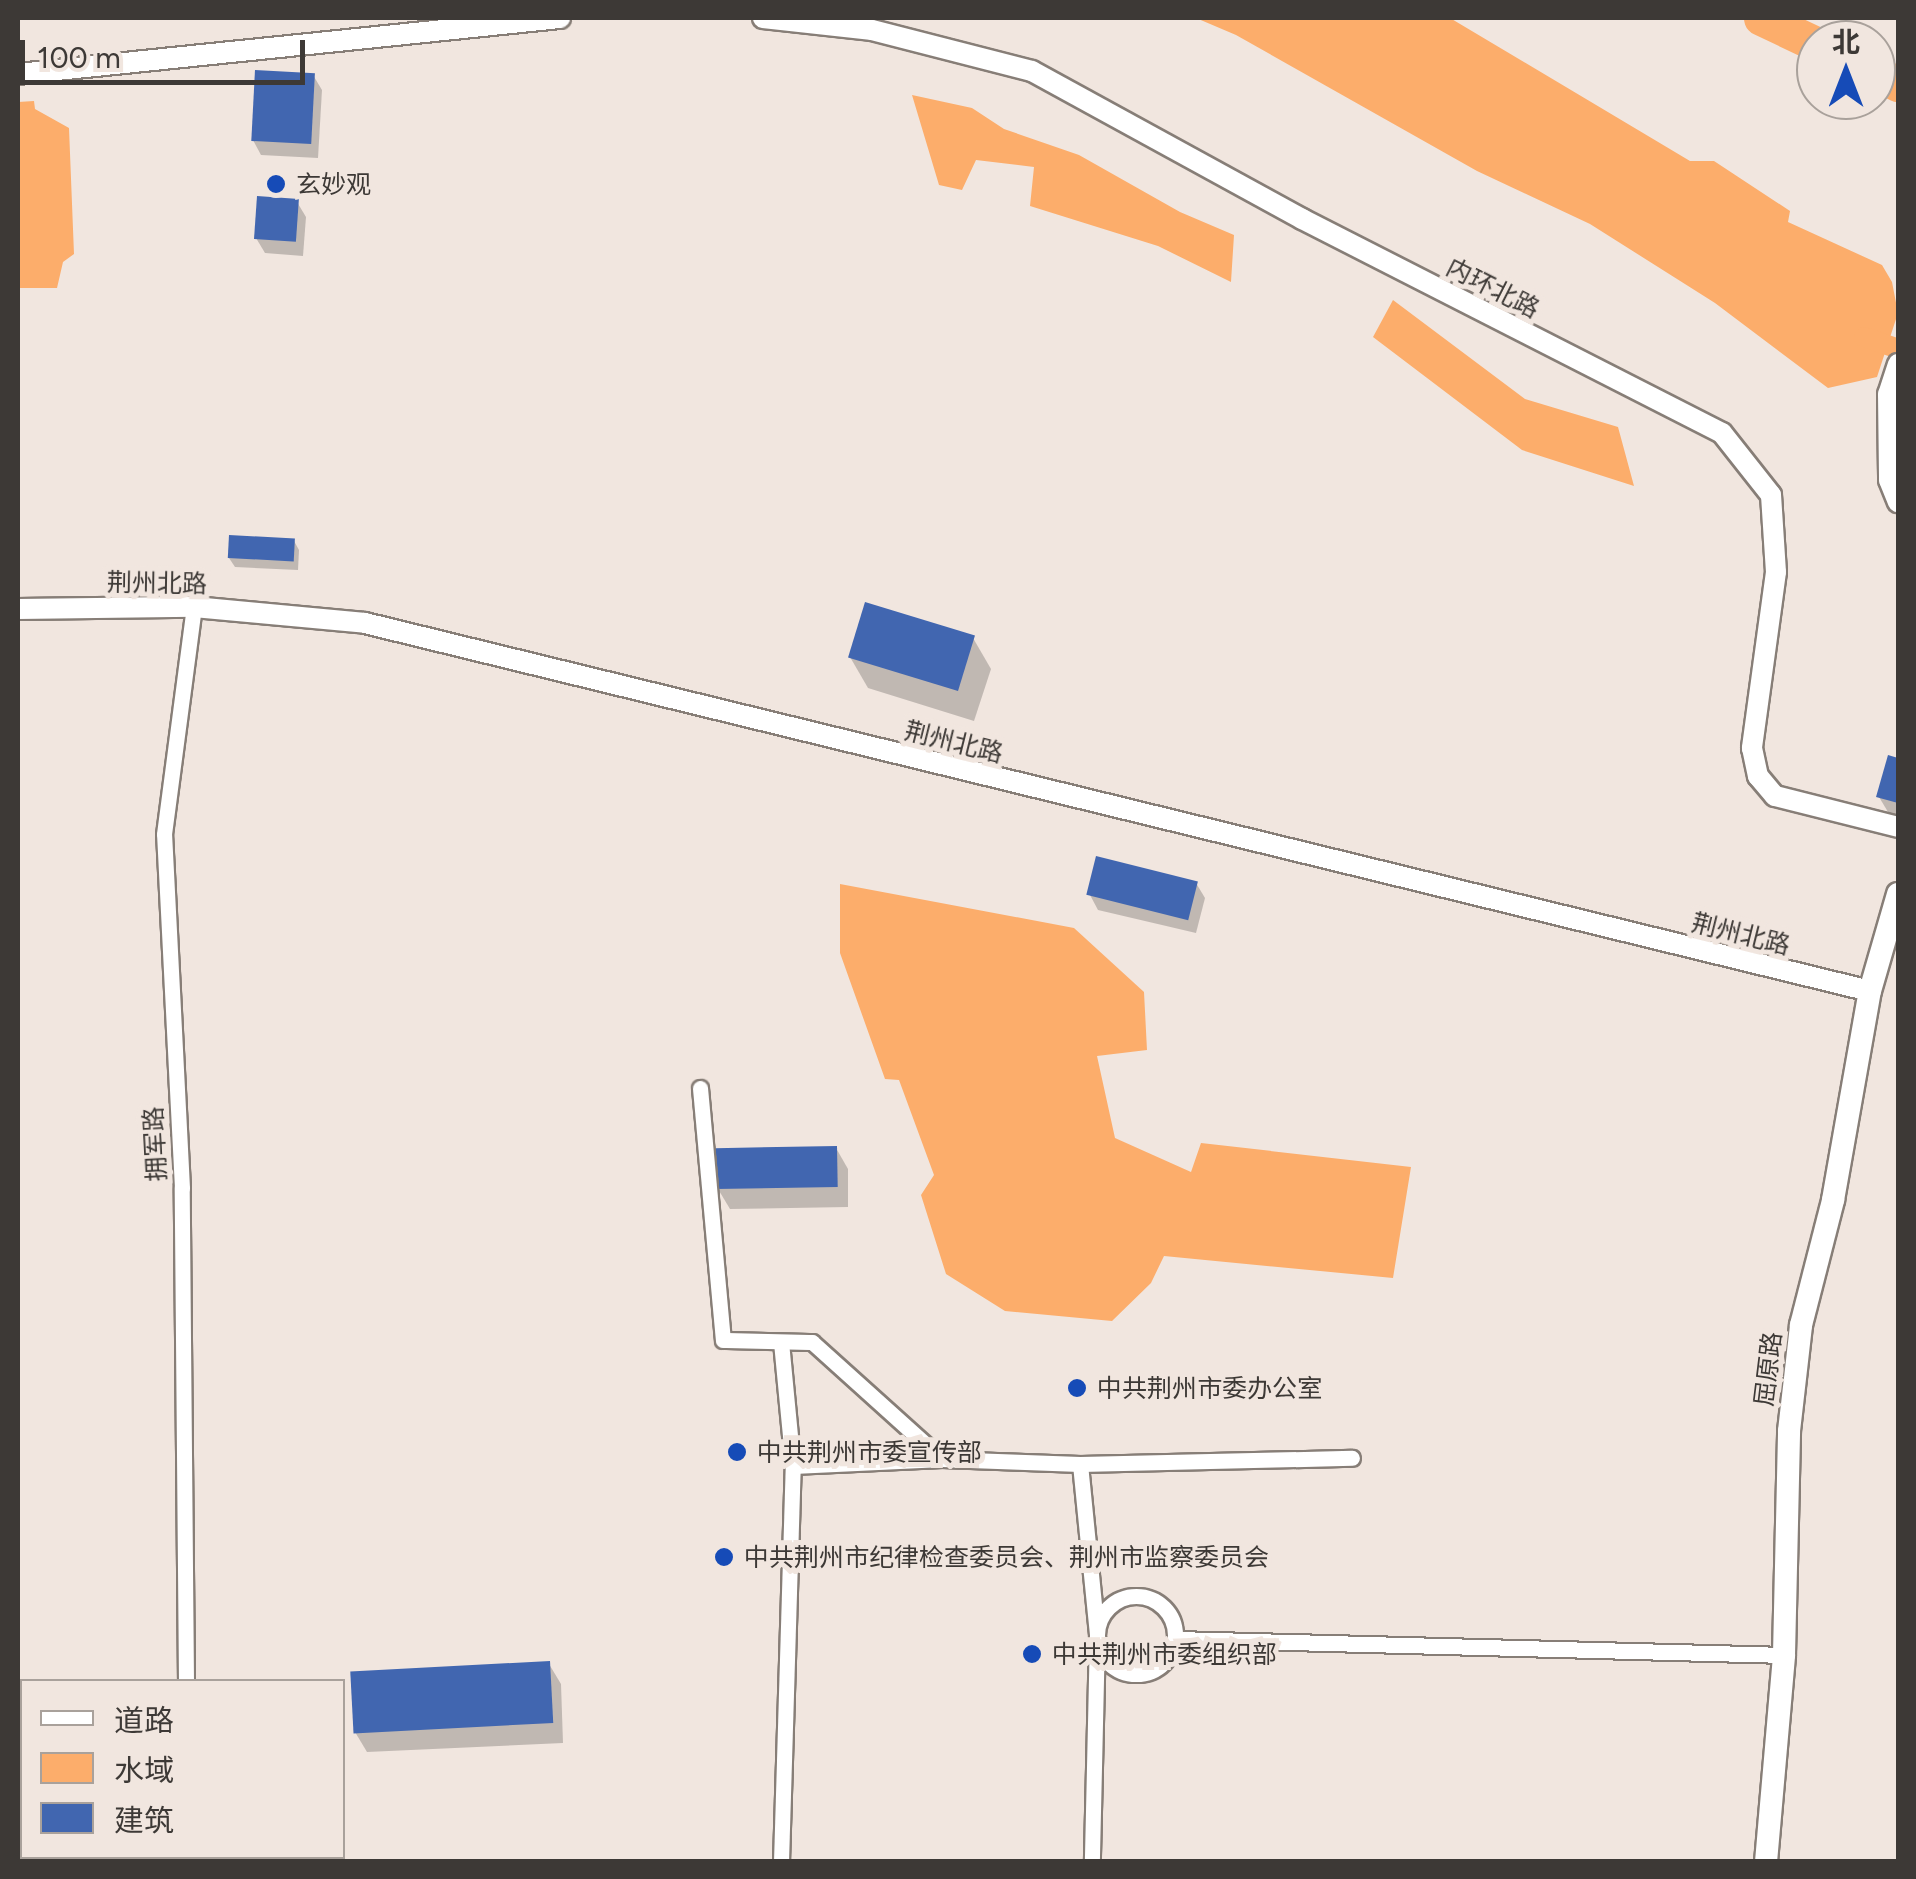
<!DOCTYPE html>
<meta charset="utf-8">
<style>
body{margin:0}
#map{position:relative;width:1916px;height:1879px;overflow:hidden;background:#f1e6df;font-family:Figtree,"Noto Sans SC",sans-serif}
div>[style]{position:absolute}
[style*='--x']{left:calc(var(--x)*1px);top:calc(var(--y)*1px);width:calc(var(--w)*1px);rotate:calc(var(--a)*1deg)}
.water>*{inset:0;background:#fcad6b}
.shadow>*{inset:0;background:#0003}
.canal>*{height:20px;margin:-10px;padding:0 10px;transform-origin:10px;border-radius:10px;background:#fcad6b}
.river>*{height:35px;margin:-17.5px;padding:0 17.5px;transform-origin:17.5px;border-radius:17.5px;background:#fcad6b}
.building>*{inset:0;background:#4166b0;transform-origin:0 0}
.roads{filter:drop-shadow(2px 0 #877e77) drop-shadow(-2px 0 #877e77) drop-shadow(0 2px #877e77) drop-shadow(0 -2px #877e77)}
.minor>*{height:15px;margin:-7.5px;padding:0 7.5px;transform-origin:7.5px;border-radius:7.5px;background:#fff}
.minor>.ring{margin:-7.5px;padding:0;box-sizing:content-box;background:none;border:15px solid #fff;border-radius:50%}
.tertiary>*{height:20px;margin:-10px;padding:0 10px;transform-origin:10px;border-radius:10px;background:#fff}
.secondary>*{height:22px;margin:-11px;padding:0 11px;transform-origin:11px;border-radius:11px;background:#fff}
.dots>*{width:28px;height:28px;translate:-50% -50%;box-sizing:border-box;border:5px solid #f1e6df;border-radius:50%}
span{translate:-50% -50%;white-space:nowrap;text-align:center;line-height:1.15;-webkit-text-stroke:10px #f1e6df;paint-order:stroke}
.poi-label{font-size:25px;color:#3d3936}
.left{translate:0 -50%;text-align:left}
.street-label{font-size:25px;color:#3d3936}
.frame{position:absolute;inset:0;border:20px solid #3d3936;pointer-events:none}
.legend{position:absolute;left:20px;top:1679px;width:325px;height:180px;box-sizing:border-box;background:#f1e6df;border:2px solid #a9a19b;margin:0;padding:12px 18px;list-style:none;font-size:30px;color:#3d3936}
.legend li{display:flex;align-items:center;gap:20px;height:50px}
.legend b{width:50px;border:2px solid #a9a19b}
.north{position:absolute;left:1796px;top:20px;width:100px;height:100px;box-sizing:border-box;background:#f1e6df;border:2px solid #a9a19b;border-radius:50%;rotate:0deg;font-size:28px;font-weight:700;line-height:40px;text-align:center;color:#3d3936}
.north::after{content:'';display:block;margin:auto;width:35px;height:45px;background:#164bb7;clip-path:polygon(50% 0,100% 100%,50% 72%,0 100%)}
.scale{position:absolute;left:20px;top:40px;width:285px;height:45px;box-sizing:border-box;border:5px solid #3d3936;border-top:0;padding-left:12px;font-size:30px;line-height:35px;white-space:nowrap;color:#3d3936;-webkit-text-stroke:8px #f1e6df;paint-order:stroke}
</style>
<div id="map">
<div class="water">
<div style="clip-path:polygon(1196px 18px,1450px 18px,1690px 161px,1714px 161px,1790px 211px,1788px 222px,1882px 265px,1892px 282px,1898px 313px,1877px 377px,1828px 388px,1715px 303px,1590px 224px,1477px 171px,1236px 35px)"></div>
<div style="clip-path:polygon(912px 95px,972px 108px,1004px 129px,1079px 155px,1180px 212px,1234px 235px,1231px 282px,1158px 246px,1030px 206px,1034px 167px,976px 160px,962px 190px,939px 185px)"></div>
<div style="clip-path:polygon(34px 101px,35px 109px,69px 128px,74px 254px,63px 262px,57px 288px,18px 288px,18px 102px)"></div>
<div style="clip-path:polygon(1393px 300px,1525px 399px,1618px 427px,1634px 486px,1522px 450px,1373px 337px)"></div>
<div style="clip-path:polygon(840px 884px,1074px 928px,1144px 992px,1147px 1050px,1097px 1056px,1115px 1138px,1191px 1172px,1201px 1143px,1411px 1167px,1393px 1278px,1164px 1256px,1151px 1283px,1112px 1321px,1005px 1311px,946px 1274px,921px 1195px,934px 1175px,899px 1080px,885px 1079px,840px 953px)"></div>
</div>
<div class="shadow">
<div style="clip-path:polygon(313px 75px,322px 90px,318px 158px,261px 155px,253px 140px)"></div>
<div style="clip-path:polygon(297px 202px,306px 217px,303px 256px,265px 253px,256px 238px)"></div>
<div style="clip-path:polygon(294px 541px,299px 550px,298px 570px,235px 567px,229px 558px)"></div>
<div style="clip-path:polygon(973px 638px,991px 669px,974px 721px,868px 688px,850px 657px)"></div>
<div style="clip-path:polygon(1890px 758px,1898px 761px,1898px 815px,1888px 812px,1879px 797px)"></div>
<div style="clip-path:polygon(1196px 883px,1205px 898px,1196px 933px,1098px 910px,1090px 895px)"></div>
<div style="clip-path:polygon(836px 1148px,848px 1169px,848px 1207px,730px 1209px,718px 1189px)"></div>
<div style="clip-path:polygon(549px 1664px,561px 1684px,563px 1743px,367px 1752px,355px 1732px)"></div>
</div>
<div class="canal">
<div style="--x:1864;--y:337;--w:36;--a:19"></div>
</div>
<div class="river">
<div style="--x:1761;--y:18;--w:61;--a:25.3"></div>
<div style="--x:1876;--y:73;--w:25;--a:27"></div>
</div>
<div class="building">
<div style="left:255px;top:70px;width:60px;height:71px;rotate:3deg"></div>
<div style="left:257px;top:196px;width:42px;height:43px;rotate:4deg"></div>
<div style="left:229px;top:535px;width:66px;height:23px;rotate:3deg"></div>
<div style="left:865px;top:602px;width:115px;height:58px;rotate:17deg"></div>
<div style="clip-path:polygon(1888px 755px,1898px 758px,1898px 803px,1876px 797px)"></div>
<div style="left:1096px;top:856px;width:105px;height:40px;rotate:14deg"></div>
<div style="left:837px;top:1146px;width:41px;height:122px;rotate:89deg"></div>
<div style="left:550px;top:1661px;width:62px;height:200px;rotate:87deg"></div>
</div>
<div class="roads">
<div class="minor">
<div style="--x:700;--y:1088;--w:253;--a:84.8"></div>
<div style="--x:723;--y:1340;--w:89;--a:1.3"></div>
<div style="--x:812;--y:1342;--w:175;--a:42"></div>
<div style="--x:781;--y:1342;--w:125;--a:84.5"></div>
<div style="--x:1080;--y:1464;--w:172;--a:84.3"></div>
<div style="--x:1097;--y:1635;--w:227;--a:91.3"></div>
<div class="ring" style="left:1097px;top:1596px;width:63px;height:63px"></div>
<div style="--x:1175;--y:1639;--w:609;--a:1.5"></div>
<div style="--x:186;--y:1682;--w:494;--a:-90.5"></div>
<div style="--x:182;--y:1188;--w:354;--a:-92.9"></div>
<div style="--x:164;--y:834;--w:229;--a:-82.5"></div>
<div style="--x:186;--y:1862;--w:6;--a:-90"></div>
<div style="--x:781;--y:1862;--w:396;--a:-88.3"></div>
<div style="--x:793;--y:1466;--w:149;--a:-2.7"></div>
<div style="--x:942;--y:1459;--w:138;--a:2.1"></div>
<div style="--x:1080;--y:1464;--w:272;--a:-1.3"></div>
</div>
<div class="tertiary">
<div style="--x:763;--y:18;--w:110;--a:6.3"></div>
<div style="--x:872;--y:30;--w:165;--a:14.4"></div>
<div style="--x:1032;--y:71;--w:308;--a:28.7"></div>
<div style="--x:1302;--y:219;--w:471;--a:27"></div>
<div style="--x:1722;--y:433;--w:79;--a:51.7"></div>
<div style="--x:1771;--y:495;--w:77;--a:86.3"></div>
<div style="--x:1776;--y:572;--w:178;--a:97.8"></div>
<div style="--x:1752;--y:748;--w:29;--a:78"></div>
<div style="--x:1758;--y:776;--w:26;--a:50"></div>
<div style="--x:1775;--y:796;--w:127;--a:14.1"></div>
<div style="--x:18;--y:74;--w:545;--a:-5.9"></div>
<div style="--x:1898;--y:364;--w:32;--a:108"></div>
<div style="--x:1888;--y:394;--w:86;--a:89.3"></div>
<div style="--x:1889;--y:480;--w:24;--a:68"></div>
<div style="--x:18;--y:609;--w:176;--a:-0.7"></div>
<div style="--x:194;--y:607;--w:172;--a:5.3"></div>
<div style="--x:365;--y:623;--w:1549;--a:13.74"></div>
</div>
<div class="secondary">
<div style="--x:1766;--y:1862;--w:208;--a:-85"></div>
<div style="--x:1784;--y:1655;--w:224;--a:-88.7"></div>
<div style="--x:1789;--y:1431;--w:107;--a:-83.5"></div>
<div style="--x:1801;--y:1325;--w:129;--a:-75.6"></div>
<div style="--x:1833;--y:1200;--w:212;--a:-80"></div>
<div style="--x:1870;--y:991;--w:101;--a:-73.9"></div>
</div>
</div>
<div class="dots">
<div style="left:276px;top:184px;background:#164bb7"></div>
<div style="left:1077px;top:1388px;background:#164bb7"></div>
<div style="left:737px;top:1452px;background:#164bb7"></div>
<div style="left:724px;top:1557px;background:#164bb7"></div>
<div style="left:1032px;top:1654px;background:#164bb7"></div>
</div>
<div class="poi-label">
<span class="left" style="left:296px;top:184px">玄妙观</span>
<span class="left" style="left:1097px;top:1388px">中共荆州市委办公室</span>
<span class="left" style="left:757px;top:1452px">中共荆州市委宣传部</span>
<span class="left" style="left:744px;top:1557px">中共荆州市纪律检查委员会、荆州市监察委员会</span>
<span class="left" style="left:1052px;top:1654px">中共荆州市委组织部</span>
</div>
<div class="street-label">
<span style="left:1493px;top:288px;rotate:27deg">内环北路</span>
<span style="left:157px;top:583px;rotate:1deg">荆州北路</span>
<span style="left:954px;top:742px;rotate:14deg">荆州北路</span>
<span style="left:1741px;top:934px;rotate:14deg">荆州北路</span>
<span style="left:155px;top:1144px;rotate:-93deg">拥军路</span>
<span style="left:1768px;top:1369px;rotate:-83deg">屈原路</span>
</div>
<div class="frame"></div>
<ul class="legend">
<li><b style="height:12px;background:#fff"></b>道路</li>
<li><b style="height:28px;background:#fcad6b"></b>水域</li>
<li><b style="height:28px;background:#4166b0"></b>建筑</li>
</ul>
<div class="north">北</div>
<div class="scale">100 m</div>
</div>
